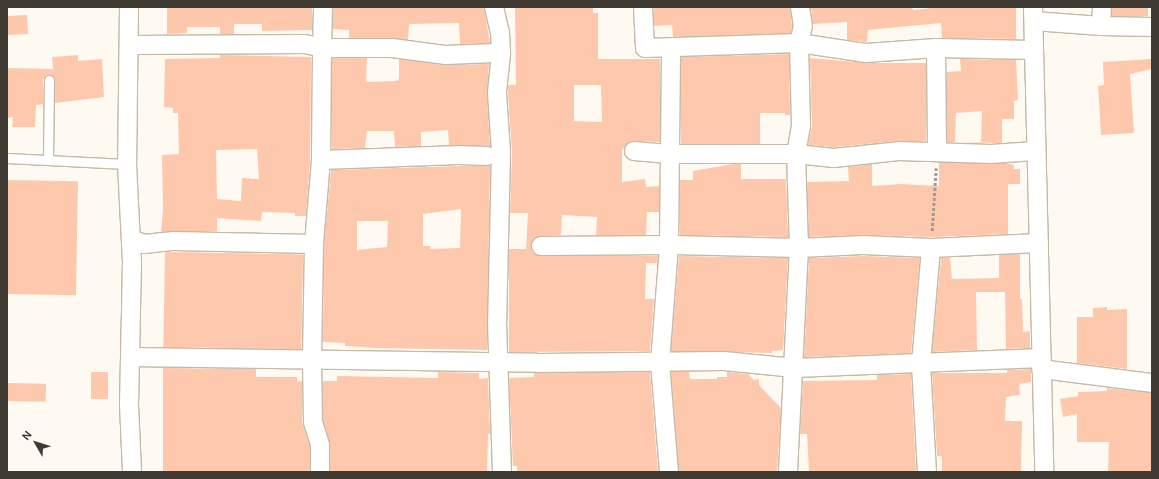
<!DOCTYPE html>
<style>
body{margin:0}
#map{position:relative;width:1159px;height:479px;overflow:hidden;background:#fefaf2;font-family:"DM Sans",sans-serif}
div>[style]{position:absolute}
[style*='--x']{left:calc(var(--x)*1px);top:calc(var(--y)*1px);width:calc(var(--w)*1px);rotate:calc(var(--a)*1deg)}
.building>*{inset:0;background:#fec8ad;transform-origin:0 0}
.path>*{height:2.5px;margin-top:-1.25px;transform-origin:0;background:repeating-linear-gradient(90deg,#a09b93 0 3px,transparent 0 5px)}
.roads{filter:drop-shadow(1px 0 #c4baa6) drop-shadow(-1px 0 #c4baa6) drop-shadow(0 1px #c4baa6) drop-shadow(0 -1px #c4baa6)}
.service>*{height:9px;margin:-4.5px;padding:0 4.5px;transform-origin:4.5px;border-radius:4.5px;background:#fff}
.minor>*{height:18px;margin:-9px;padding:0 9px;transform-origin:9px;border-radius:9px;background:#fff}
span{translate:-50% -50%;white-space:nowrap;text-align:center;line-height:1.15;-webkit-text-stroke:3px #fff;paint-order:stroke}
.frame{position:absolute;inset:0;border:8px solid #3f3a32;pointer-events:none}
.north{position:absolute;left:16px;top:423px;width:40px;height:40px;-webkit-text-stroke:3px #fff;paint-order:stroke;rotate:309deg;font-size:11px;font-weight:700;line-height:16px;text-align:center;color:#3f3a32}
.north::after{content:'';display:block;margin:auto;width:14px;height:18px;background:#3f3a32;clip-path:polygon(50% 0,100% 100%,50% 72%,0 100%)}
</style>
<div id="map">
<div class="building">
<div style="clip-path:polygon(167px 7px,312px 7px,312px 30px,262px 31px,262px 24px,234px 24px,234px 34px,220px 34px,220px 27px,187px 27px,187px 33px,167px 34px)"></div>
<div style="clip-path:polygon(333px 7px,484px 7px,490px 43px,460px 44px,459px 23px,409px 24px,408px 40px,349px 38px,349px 30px,333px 29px)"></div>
<div style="clip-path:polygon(evenodd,515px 7px,593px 7px,593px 13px,598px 13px,598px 59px,660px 59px,660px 142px,630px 141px,622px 150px,622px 182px,645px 179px,646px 187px,659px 186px,659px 212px,647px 212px,646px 235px,596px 235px,597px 217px,562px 215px,561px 235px,536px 237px,531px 246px,532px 252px,541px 256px,658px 256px,657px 263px,646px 263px,645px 299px,654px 299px,650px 351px,509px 352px,509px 249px,526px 249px,528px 213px,510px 213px,512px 152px,508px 93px,508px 85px,516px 85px,515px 7px,574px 85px,601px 85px,602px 122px,574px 121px,574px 85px)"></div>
<div style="clip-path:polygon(654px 7px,790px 7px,792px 26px,791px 33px,673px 37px,672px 25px,654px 26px)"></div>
<div style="clip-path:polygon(811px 7px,912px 7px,913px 10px,940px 7px,1016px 7px,1016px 39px,942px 38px,941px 23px,868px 30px,867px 42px,847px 40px,847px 22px,813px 24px)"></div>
<div style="left:1112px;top:7px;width:36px;height:9px"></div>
<div style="left:27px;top:15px;width:19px;height:20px;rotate:87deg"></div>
<div style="clip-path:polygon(789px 54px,790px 115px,785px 115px,785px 113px,760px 113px,760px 144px,681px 144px,681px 57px)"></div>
<div style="clip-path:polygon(78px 55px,78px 61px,102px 59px,104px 97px,55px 103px,54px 77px,46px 75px,43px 80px,43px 104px,36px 105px,35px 127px,12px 127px,13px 117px,7px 118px,7px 68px,53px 69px,52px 57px)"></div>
<div style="clip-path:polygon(evenodd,220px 55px,311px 57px,310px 160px,306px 216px,295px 216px,295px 213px,262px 212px,261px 221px,217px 218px,217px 231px,161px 232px,163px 210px,162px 155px,179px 154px,178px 113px,173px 113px,173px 108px,164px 107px,165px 59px,220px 58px,220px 55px,257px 149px,259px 179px,242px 178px,241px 201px,217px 199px,216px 150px,257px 149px)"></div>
<div style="clip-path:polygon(332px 58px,367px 58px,366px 82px,396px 81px,399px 79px,399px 59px,444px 65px,489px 64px,487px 94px,490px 146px,449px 145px,448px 130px,421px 132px,421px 146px,395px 147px,394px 131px,367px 131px,365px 148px,332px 149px)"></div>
<div style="clip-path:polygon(810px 58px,867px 63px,926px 63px,926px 141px,898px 141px,834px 147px,808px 145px,812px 126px)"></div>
<div style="clip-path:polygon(960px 59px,1016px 60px,1018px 100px,1014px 101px,1014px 119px,1002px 119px,1002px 143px,956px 142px,981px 142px,982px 111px,956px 113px,955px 142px,947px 142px,947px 72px,961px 71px)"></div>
<div style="clip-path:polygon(1152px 59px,1152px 69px,1130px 74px,1134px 133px,1101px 135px,1098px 86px,1104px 85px,1103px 62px)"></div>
<div style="clip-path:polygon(939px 163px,1006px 163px,1014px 165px,1014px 169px,1020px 169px,1020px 184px,1008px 184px,1008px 234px,931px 237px,863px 235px,809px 237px,807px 182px,849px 181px,848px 167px,872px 164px,872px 186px,900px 184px,939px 186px)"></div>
<div style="clip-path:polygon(733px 164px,741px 164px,741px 179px,786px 179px,788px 237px,680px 235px,680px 180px,693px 180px,693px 171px)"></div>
<div style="clip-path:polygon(evenodd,459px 166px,490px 166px,487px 350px,375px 348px,345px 346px,345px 343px,323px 342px,324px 245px,331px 170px,459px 166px,461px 209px,460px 248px,430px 249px,431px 246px,423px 246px,423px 214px,461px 209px,459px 166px,357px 221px,388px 221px,387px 247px,357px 250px,357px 221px)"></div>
<div style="left:7px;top:180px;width:71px;height:114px;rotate:1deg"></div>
<div style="left:165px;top:252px;width:138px;height:95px;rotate:1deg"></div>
<div style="clip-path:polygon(1020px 254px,1020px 299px,1022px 299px,1023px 332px,1030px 331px,1030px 348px,1006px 349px,1005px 292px,976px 292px,977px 350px,932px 352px,941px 258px,950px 258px,952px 279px,999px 278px,999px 255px)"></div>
<div style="clip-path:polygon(679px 256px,788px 258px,783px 350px,772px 351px,772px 353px,671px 351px)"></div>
<div style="clip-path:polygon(863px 256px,920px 258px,911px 353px,804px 357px,809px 258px)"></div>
<div style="clip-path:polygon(1107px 307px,1107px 310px,1127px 309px,1127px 369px,1077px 363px,1077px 317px,1093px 317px,1093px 308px)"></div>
<div style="clip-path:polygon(163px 368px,256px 369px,256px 377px,297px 377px,297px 382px,302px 381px,302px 422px,310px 447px,310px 472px,163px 472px)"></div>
<div style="clip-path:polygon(1031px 369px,1031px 382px,1019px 384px,1020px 395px,1006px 397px,1005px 421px,1022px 421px,1021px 472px,942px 472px,942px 456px,937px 456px,932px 373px,1007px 373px,1007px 370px)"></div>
<div style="left:108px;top:372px;width:27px;height:17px;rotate:90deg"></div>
<div style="clip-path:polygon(438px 372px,479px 373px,479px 379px,488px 378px,490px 434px,488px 434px,487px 472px,330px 472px,330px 445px,323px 420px,323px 381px,337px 381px,337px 376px,438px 378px)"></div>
<div style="clip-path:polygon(650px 372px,658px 472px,517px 472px,517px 466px,513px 466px,509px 378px,534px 377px,534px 373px)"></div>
<div style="clip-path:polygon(671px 372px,689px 372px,690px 379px,717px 379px,717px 377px,727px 377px,727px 372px,748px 374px,754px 380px,759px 379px,759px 385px,781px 408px,777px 472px,679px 472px)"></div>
<div style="clip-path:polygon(911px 374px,916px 472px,809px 472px,807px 434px,800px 434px,803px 381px,877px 380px,877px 375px)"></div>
<div style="left:7px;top:383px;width:39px;height:18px;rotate:1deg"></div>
<div style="clip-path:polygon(1107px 388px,1152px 393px,1152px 472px,1108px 472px,1109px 442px,1077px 442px,1077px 414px,1063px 417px,1060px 399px,1078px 396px,1078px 392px,1107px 391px)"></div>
</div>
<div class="path">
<div style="--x:932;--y:231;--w:63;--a:-86.4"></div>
</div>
<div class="roads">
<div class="service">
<div style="--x:7;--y:158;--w:120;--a:2.9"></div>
<div style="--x:48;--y:160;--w:80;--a:-89.3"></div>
</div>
<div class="minor">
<div style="--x:129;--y:7;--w:157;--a:90.7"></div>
<div style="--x:127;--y:164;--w:98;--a:87.1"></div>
<div style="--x:132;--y:262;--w:143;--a:91.2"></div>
<div style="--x:129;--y:405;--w:67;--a:87.4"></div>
<div style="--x:323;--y:7;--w:41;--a:91.4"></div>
<div style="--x:322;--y:48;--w:70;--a:0"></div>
<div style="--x:392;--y:48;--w:53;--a:7.5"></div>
<div style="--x:445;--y:55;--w:50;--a:-2.3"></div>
<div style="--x:494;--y:7;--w:26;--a:77"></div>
<div style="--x:500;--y:32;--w:22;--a:87"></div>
<div style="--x:501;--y:54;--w:39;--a:96"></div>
<div style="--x:497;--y:93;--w:59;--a:86.1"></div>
<div style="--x:501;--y:152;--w:170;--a:91.3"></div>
<div style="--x:497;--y:322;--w:150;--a:88.1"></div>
<div style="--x:643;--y:7;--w:41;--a:87.2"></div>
<div style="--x:645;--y:48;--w:154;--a:-1.9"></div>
<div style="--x:799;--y:43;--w:68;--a:8.5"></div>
<div style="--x:866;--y:53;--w:70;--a:-4.1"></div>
<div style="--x:936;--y:48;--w:97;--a:1.2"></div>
<div style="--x:1033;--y:7;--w:465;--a:88.6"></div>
<div style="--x:1034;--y:21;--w:67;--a:4.3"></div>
<div style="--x:1101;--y:26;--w:51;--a:1.1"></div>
<div style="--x:1101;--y:26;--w:19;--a:-87"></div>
<div style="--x:129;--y:45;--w:176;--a:-0.3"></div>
<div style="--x:305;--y:44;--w:17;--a:13"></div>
<div style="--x:322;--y:48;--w:112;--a:90.5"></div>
<div style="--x:321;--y:160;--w:84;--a:94.8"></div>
<div style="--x:314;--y:244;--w:115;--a:91"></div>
<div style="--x:312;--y:359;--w:63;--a:89.1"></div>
<div style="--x:313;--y:422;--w:24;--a:73"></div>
<div style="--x:320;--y:445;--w:27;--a:90"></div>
<div style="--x:936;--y:48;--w:104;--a:89.4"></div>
<div style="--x:634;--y:151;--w:38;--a:5"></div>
<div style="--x:672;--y:154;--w:124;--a:0"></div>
<div style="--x:796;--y:154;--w:38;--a:6"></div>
<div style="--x:834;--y:158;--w:65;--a:-6.1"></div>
<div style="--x:899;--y:151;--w:92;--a:1.9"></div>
<div style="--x:991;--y:154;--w:44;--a:-3.9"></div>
<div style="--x:321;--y:160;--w:138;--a:-2.1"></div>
<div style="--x:459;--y:155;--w:28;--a:2"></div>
<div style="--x:131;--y:239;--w:14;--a:21"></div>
<div style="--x:144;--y:244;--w:30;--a:-6"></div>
<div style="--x:174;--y:241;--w:140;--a:1.2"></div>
<div style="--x:541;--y:246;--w:128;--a:-0.4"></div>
<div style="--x:669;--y:245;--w:130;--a:1.3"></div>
<div style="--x:799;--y:248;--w:64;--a:-2.7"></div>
<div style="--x:863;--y:245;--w:68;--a:2.5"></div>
<div style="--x:931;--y:248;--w:108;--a:-2.7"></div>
<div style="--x:130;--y:357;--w:408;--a:0.8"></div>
<div style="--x:538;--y:363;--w:186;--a:-0.6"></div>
<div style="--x:724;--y:361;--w:71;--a:5.6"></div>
<div style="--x:795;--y:368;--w:247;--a:-2.3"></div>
<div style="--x:1041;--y:369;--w:112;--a:7.2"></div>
<div style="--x:669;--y:472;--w:109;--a:-94.7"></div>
<div style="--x:660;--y:363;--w:118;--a:-85.6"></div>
<div style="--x:669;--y:245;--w:197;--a:-89.4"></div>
<div style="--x:788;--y:472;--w:224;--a:-87.2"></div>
<div style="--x:799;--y:248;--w:94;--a:-91.8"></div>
<div style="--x:796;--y:154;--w:28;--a:-80"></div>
<div style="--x:801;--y:126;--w:83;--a:-91.4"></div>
<div style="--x:799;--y:43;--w:17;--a:-77"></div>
<div style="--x:803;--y:26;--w:19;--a:-99"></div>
<div style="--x:927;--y:472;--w:109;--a:-93.2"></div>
<div style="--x:921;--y:363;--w:115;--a:-85"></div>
</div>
</div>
<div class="frame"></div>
<div class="north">N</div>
</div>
